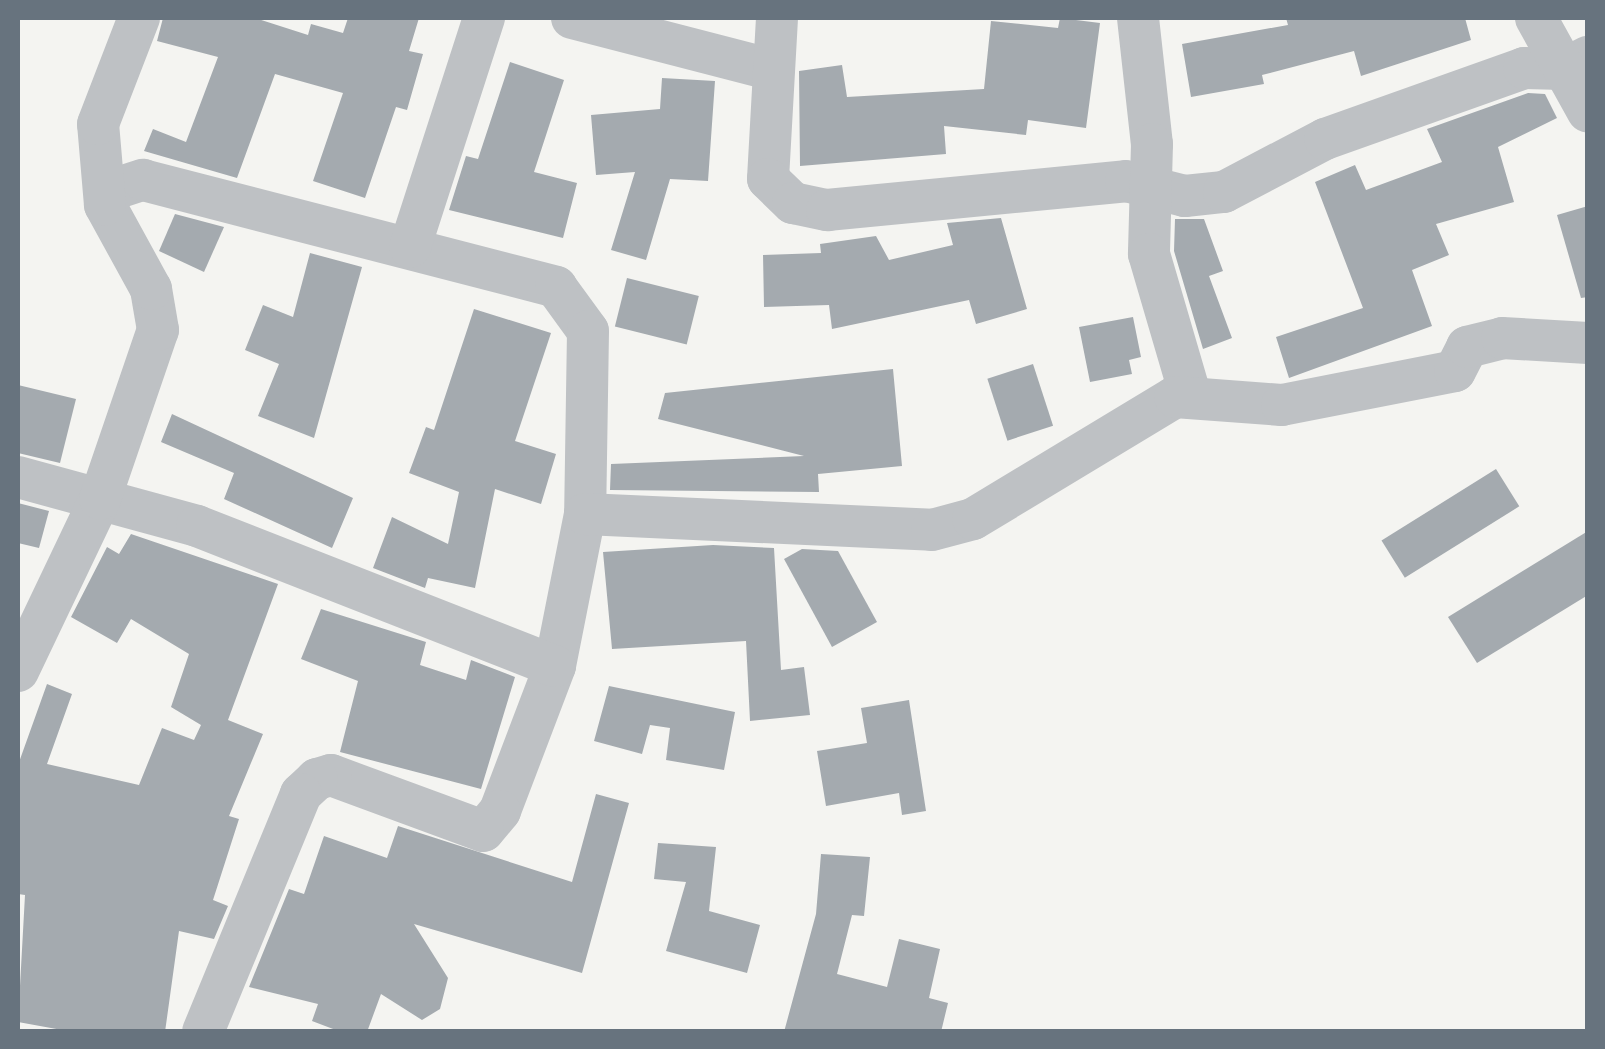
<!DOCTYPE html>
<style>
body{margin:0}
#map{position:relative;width:1605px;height:1049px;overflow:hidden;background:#f4f4f1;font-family:Figtree,sans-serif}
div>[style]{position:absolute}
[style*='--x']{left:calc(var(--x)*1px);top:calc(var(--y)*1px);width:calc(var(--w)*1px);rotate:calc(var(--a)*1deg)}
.building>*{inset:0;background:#a4aaaf;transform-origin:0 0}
.minor>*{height:42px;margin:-21px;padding:0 21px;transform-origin:21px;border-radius:21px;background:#bec1c4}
span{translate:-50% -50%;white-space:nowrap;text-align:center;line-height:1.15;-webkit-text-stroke:10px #fff;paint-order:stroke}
.frame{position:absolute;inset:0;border:20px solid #67737e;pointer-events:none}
</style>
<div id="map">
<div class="building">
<div style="clip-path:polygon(163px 18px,255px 18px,308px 35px,311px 24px,343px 33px,348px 18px,419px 18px,409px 51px,423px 54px,407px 110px,396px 107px,365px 198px,313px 181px,343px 93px,275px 74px,237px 178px,144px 151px,153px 129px,186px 142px,218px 57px,157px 41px)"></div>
<div style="clip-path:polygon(1060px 18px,1100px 23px,1086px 128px,1028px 120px,1026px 135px,944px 126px,946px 154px,800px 166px,799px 71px,842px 65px,847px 97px,984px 89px,991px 21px,1058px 28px)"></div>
<div style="clip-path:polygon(1286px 18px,1465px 18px,1471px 40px,1361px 76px,1354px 51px,1262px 75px,1264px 84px,1191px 97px,1182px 44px,1288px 25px)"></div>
<div style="clip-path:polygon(510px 62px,564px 80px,534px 172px,577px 183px,563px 238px,449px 210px,466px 156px,478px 159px)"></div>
<div style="clip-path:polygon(662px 78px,715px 81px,708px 181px,670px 179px,646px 260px,611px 250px,635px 172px,596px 175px,591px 115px,660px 109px)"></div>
<div style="clip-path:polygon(1528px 93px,1545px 94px,1557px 118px,1498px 147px,1514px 202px,1436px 224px,1449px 255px,1412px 270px,1432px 326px,1289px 378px,1276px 337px,1363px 308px,1315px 182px,1355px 165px,1366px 190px,1442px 162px,1427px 129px)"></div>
<div style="clip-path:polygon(1588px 206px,1588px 297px,1581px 298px,1557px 215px)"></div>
<div style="clip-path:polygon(175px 214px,224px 227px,204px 272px,159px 251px)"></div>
<div style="clip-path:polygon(1001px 218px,1027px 309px,976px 324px,969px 300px,832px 329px,829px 305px,764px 307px,763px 255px,821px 253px,820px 244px,876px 236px,889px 260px,953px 245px,947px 223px)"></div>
<div style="clip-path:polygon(1175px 219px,1204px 219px,1223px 271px,1209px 276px,1232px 338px,1203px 349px,1174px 251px)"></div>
<div style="clip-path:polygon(310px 253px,362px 267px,314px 438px,258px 416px,279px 364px,245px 350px,263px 305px,293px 317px)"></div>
<div style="left:627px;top:278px;width:74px;height:50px;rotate:14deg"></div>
<div style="clip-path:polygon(474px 309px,551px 333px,515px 441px,556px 454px,541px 504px,495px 489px,475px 588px,428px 578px,425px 588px,373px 568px,392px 517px,448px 544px,459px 492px,409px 473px,426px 427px,434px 430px)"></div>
<div style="clip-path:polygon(1133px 317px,1141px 357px,1129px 360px,1132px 374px,1090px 382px,1079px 327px)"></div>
<div style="left:1033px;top:364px;width:65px;height:48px;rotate:72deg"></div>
<div style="clip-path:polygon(893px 369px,902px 466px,818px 474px,819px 492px,610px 490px,611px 464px,804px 456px,658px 419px,665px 393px)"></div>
<div style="clip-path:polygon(18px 385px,76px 399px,60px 463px,18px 453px)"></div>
<div style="clip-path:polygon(172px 414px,353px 498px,332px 548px,224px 499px,234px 473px,161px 442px)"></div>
<div style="left:1496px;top:469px;width:44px;height:135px;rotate:58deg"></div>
<div style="clip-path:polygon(18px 503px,49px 511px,39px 548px,18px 543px)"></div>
<div style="clip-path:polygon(1588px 531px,1588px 595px,1477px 663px,1448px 617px)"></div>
<div style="clip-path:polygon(131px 534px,278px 584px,228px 720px,263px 734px,229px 816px,239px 819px,213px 900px,228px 906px,214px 939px,179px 931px,165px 1032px,73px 1032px,18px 1022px,25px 895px,18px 894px,18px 765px,47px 684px,72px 694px,47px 764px,139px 785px,162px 728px,194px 740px,201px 725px,171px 707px,189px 654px,131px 619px,117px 643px,71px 617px,107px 547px,119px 554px)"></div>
<div style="clip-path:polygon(713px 545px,774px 548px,781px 670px,804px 667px,810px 715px,750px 721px,746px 641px,612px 649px,603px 552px)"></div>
<div style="clip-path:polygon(802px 549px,838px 551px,877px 622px,832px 647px,784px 559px)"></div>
<div style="clip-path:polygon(321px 609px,426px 642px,420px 665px,466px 680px,471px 660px,515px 677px,481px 789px,340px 752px,358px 681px,301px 659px)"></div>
<div style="clip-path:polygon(609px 686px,735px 712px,724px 770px,666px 760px,670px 728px,650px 725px,642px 754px,594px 741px)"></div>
<div style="clip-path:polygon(909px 700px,926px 811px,902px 815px,899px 793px,826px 806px,817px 751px,867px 743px,861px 708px)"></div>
<div style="clip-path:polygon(596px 794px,629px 803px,582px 973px,414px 924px,448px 978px,440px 1009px,422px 1020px,381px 994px,367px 1032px,341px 1032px,312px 1021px,318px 1004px,249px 987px,289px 889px,304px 894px,324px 836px,387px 858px,398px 826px,572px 882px)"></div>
<div style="clip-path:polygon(658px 843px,716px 847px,709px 911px,760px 925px,747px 973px,666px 951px,686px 882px,654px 879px)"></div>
<div style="clip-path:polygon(821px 854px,870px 857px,864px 916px,852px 915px,837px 974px,887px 987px,899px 939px,940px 949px,929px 998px,948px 1003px,941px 1032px,784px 1032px,816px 914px)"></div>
</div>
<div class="minor">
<div style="--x:572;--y:18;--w:208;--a:14.5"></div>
<div style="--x:777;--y:18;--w:161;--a:93.2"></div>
<div style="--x:768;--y:179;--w:35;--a:44"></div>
<div style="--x:793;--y:203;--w:35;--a:12"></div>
<div style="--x:827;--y:210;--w:300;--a:-5.5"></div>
<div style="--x:1126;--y:181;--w:61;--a:14.3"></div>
<div style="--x:1185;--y:196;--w:39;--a:-6"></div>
<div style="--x:1224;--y:192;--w:114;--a:-27.7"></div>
<div style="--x:1325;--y:139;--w:211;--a:-19.6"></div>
<div style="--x:1524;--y:68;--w:40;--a:1.4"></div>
<div style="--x:1564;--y:69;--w:27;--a:-27"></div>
<div style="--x:1138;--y:18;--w:127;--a:83.7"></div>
<div style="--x:1152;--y:144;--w:110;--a:91.6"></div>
<div style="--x:1149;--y:254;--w:150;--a:73.7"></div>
<div style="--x:1536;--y:18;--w:107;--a:61"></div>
<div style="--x:105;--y:192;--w:40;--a:-18"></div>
<div style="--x:143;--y:180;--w:427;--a:14.5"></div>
<div style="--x:556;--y:287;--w:54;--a:54"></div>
<div style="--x:588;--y:331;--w:183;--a:90.9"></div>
<div style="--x:585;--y:514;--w:155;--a:101.2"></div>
<div style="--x:555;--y:666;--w:155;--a:110.8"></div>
<div style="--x:500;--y:811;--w:26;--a:130"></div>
<div style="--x:483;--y:831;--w:162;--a:-159.8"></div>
<div style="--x:331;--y:775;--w:15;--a:164"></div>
<div style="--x:317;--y:779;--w:22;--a:137"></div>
<div style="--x:301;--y:794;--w:257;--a:112.4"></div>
<div style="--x:410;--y:247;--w:241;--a:-72.1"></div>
<div style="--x:18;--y:477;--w:186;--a:15.3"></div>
<div style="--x:197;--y:526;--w:384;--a:21.4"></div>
<div style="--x:585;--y:514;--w:347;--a:2.6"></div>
<div style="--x:932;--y:530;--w:42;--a:-15"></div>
<div style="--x:973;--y:519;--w:236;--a:-31.1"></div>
<div style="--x:1175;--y:397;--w:107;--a:4.3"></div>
<div style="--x:1282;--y:405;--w:176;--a:-11.1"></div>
<div style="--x:1455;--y:371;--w:27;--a:-63"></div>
<div style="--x:1467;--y:347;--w:36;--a:-14"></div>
<div style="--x:1502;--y:338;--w:86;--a:3.3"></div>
<div style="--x:18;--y:671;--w:191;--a:-64.5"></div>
<div style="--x:100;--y:499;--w:179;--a:-71.1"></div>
<div style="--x:158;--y:330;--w:42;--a:-99.7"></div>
<div style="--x:151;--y:289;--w:96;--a:-118.7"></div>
<div style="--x:105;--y:205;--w:81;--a:-94.9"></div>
<div style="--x:98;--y:124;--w:114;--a:-68.9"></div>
</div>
<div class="frame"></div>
</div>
